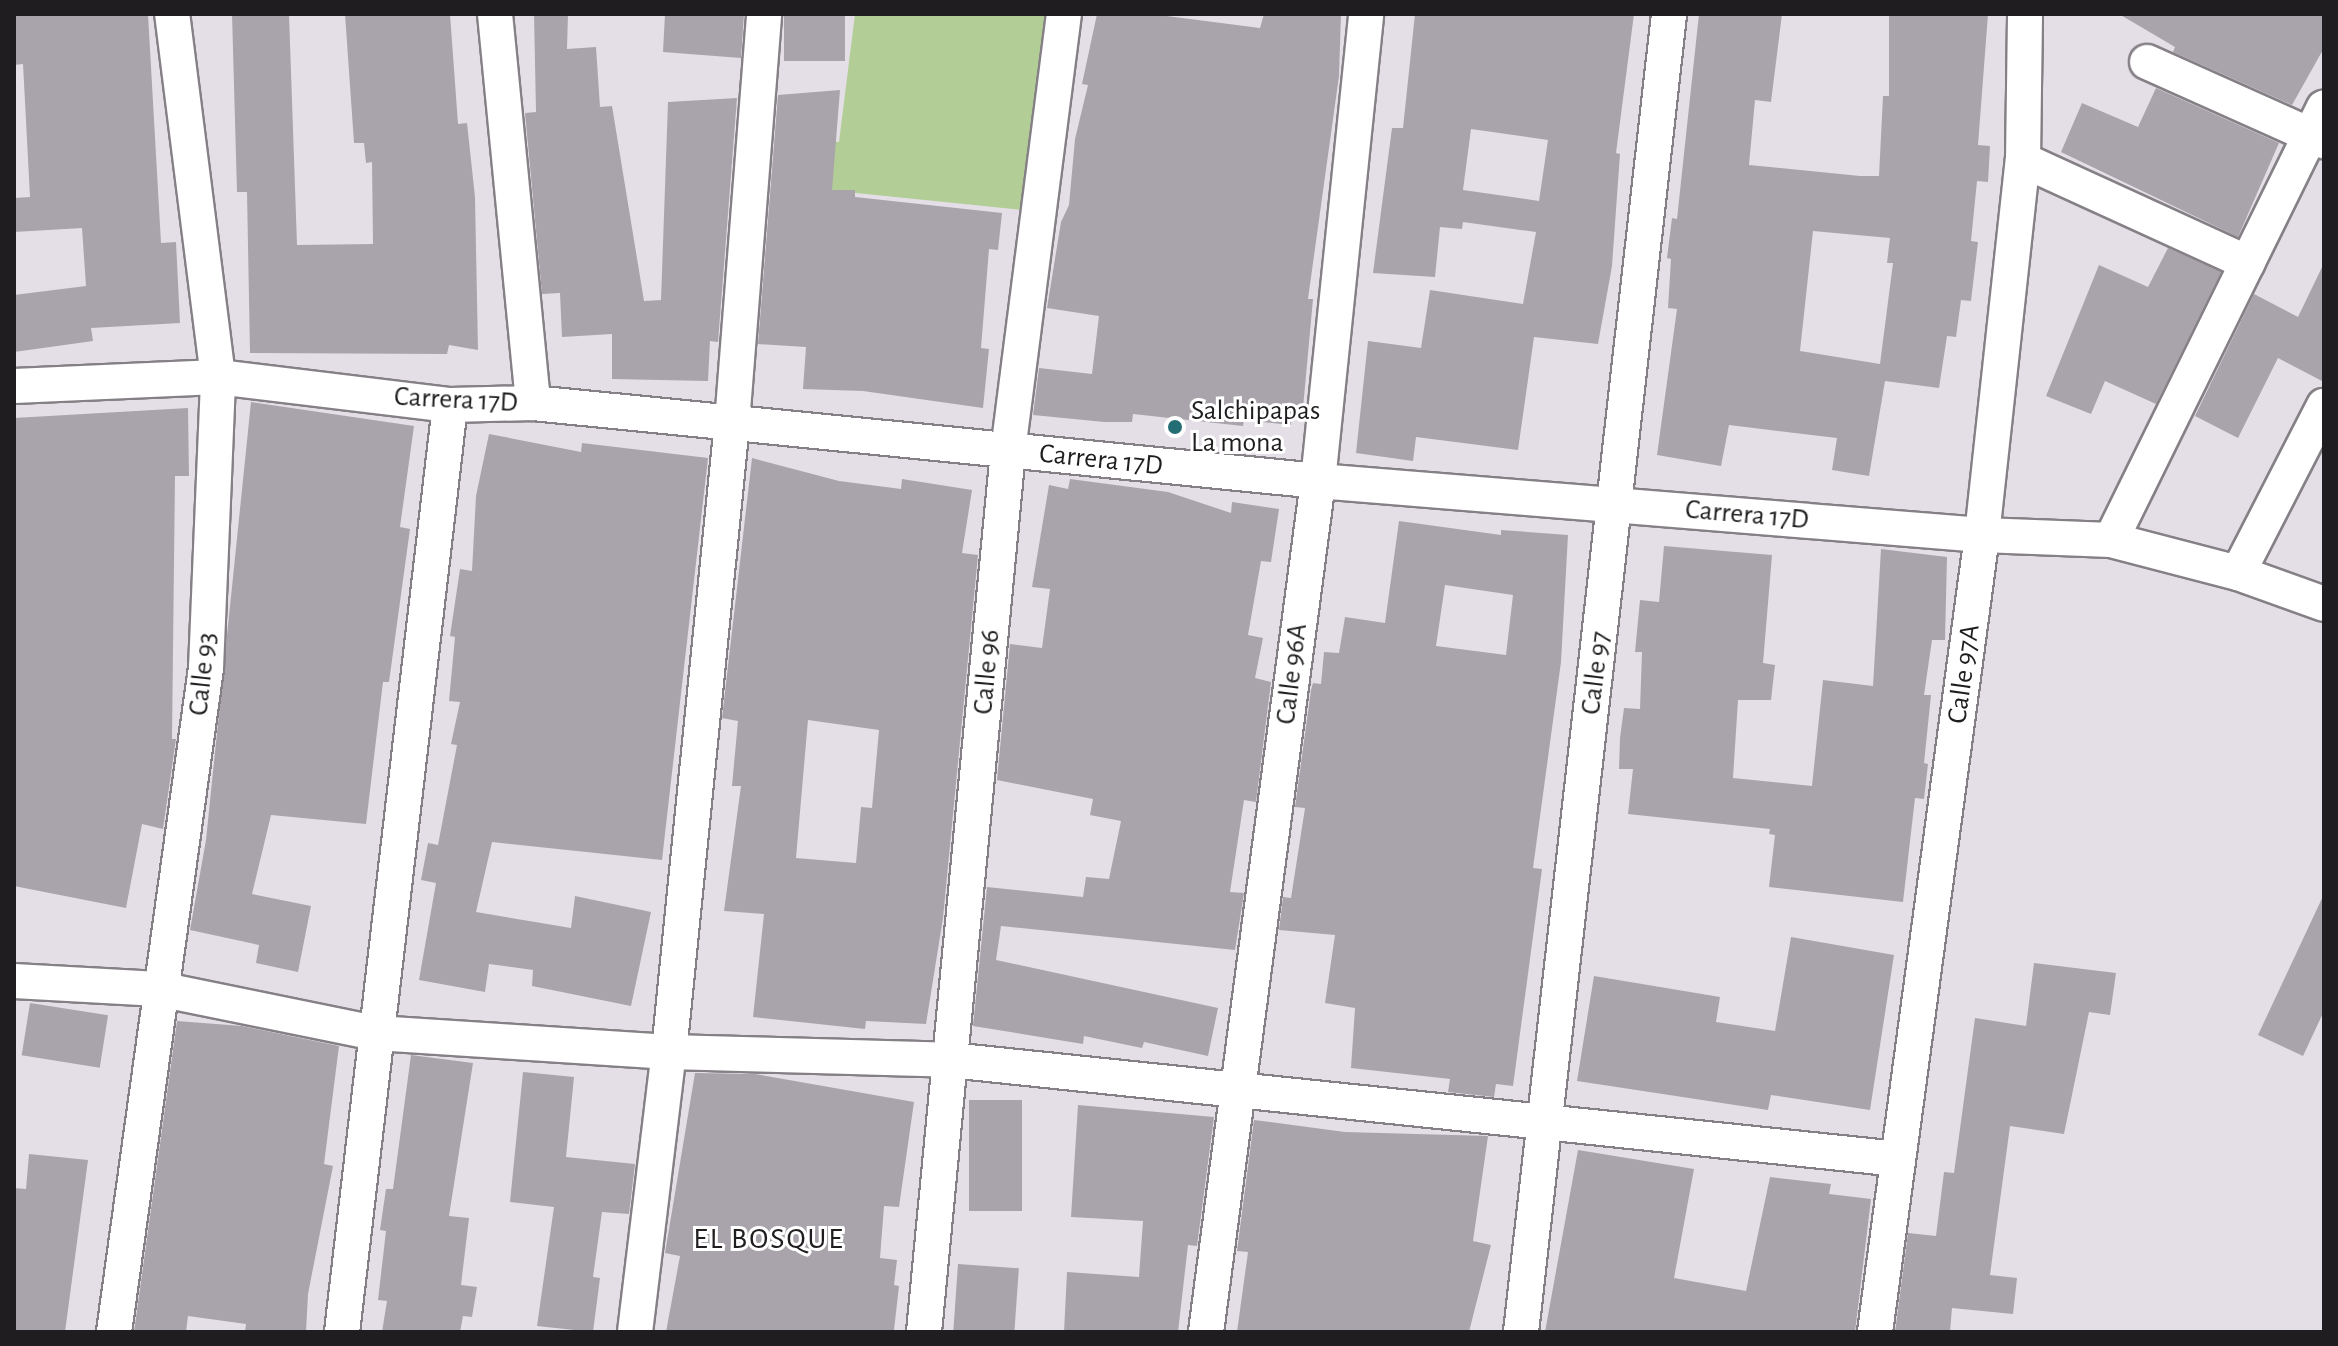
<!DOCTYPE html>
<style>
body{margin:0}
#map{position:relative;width:2338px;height:1346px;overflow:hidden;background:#e4dfe6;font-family:"Alegreya Sans",sans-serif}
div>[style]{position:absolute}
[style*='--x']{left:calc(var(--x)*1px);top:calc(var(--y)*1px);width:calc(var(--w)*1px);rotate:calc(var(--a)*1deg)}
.green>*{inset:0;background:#b2cd96}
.building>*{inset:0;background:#a9a4ab;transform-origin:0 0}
.roads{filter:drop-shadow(2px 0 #858086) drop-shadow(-2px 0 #858086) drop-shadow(0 2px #858086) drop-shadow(0 -2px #858086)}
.street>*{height:34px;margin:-17px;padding:0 17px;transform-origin:17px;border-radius:17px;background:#fff}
.dots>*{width:22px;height:22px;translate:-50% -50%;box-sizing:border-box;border:4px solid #fff;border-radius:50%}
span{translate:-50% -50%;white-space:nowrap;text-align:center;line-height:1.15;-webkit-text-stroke:6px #fff;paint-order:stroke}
.street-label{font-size:28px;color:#1f1d1f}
.poi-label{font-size:28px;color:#1f1d1f}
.left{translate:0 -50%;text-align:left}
.neighbourhood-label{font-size:30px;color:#1f1d1f;letter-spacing:2px}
.frame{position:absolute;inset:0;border:16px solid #1f1d1f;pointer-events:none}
</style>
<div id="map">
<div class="green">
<div style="clip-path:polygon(855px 14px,1045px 14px,1024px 210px,778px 185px,783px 137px,839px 142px)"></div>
</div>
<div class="building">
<div style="clip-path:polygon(14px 14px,148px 14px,161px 243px,176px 242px,180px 323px,91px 328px,93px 341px,14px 352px,14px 295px,86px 286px,82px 228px,14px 232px,14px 198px,30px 197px,23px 64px,14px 65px)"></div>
<div style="clip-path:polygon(232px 14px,289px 14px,297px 245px,373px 244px,372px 162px,366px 163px,364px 143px,354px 143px,345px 14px,450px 14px,458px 124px,467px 123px,475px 197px,478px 350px,449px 345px,447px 354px,250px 353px,247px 192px,237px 192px)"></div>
<div style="clip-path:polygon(534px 14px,568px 14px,567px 49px,596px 47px,600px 107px,612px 106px,644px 301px,661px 300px,668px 102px,737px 98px,718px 342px,710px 341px,708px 381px,612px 379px,612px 334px,562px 337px,560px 293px,542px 294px,525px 113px,536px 112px)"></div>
<div style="clip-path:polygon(665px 14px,744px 14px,741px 58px,663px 52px)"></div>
<div style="left:784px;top:14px;width:61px;height:47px"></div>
<div style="clip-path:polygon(1097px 14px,1151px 14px,1260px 28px,1264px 14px,1341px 14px,1339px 76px,1308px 299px,1313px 299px,1303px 408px,1292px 406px,1291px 425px,1244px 420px,1243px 426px,1133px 414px,1132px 422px,1104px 422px,1033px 415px,1039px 368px,1092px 374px,1099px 316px,1047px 308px,1061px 222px,1069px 205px,1075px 139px,1088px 85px,1082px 84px)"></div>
<div style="clip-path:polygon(evenodd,1415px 14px,1634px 14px,1616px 153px,1620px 154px,1612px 266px,1598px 344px,1534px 337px,1518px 450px,1416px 437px,1413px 461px,1356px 453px,1368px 341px,1421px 348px,1430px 290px,1523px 304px,1536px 232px,1463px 222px,1462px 229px,1440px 227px,1435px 277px,1373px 273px,1392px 128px,1403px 128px,1415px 14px,1471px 129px,1548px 140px,1539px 201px,1463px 190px,1471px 129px)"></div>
<div style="clip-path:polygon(evenodd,1699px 14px,1782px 14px,1771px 102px,1755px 100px,1749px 165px,1860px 176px,1879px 176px,1883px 96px,1889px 96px,1889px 14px,1988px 14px,1978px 145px,1990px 146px,1988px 182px,1977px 181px,1971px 241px,1978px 242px,1971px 301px,1961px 300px,1956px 337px,1947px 336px,1939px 388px,1885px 381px,1869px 476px,1832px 470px,1837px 438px,1729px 425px,1721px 466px,1657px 455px,1677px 309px,1668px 308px,1671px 259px,1667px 258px,1672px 218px,1677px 219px,1699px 14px,1813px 231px,1890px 238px,1887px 263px,1893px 263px,1880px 364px,1800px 351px,1813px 231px)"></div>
<div style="clip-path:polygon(2119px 14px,2324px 14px,2324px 48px,2292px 105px,2173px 52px,2175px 47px)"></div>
<div style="clip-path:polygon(2156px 88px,2279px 143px,2238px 237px,2061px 152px,2082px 103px,2138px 127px)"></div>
<div style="clip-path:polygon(840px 90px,832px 190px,855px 190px,855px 197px,1002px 213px,998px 250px,989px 249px,981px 348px,989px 349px,983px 408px,863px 391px,803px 389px,806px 347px,758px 344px,778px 95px)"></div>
<div style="clip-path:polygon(2168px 248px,2221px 272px,2156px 404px,2105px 381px,2091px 414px,2046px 396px,2099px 265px,2148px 287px)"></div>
<div style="clip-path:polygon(2324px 263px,2324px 382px,2278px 358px,2238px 438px,2195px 416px,2254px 294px,2298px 317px)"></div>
<div style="clip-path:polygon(251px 402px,414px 426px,400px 527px,410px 529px,389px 682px,383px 682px,366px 824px,271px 815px,252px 894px,311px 906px,298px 972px,256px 963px,259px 945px,190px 930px,206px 840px)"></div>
<div style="clip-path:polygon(188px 408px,189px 476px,175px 476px,172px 739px,176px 739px,163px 829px,142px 824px,126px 908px,14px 886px,14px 418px)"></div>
<div style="clip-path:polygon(489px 434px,581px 452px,582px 443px,708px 458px,662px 860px,492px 842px,476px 912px,571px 928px,575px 896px,651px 912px,631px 1006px,532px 986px,533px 970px,489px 964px,485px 992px,419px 980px,436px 883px,421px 880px,428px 843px,438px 845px,457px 745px,451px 744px,460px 702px,449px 701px,455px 637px,450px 636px,460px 569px,472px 571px,476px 496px)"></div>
<div style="clip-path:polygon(evenodd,752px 458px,839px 481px,901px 489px,902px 479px,972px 490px,962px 553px,978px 555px,943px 918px,926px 1024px,866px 1021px,865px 1029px,753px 1017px,764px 914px,724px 911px,741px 786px,732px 786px,738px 721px,722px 718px,752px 458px,808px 720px,879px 730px,872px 808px,861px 807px,856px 863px,796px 858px,808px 720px)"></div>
<div style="clip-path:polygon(1070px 479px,1168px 492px,1231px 513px,1232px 502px,1279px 509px,1271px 562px,1261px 561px,1248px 635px,1263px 638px,1255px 678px,1271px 682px,1256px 802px,1244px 800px,1230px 892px,1244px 893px,1235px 950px,1001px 926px,996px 960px,1218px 1008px,1208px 1056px,1144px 1042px,1142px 1048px,1084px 1036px,1083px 1044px,973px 1026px,987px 887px,1083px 897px,1086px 877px,1109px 879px,1121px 821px,1090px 815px,1093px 799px,997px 780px,1010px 644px,1042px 648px,1050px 589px,1032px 587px,1049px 485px,1068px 489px)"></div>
<div style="clip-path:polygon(evenodd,1399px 521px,1501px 535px,1501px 530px,1568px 535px,1561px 662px,1533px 868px,1542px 869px,1536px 914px,1513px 1086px,1496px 1084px,1494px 1097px,1448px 1092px,1450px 1079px,1351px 1068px,1355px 1008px,1325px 1003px,1335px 935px,1279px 930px,1283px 897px,1291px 898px,1305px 808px,1295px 807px,1311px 690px,1313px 683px,1321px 684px,1324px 652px,1339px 653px,1345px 617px,1385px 623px,1399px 521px,1445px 585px,1513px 595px,1506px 655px,1436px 646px,1445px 585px)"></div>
<div style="clip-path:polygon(1664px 546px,1772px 555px,1763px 663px,1775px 665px,1771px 700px,1738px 700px,1733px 778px,1812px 786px,1823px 680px,1873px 686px,1881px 549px,1947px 557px,1945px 640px,1932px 640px,1924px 695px,1931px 695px,1924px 763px,1928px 764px,1924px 799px,1915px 798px,1903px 902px,1769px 887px,1775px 835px,1769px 834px,1770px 829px,1628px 814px,1633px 769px,1619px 769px,1620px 738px,1624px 708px,1640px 709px,1642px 652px,1635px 652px,1640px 600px,1659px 602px)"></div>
<div style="clip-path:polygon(2324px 894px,2324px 1011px,2303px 1056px,2258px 1035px)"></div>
<div style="clip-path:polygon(1791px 937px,1894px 955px,1870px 1110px,1771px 1095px,1768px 1110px,1577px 1081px,1594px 976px,1720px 997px,1716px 1022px,1775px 1031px)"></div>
<div style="clip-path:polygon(2034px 963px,2116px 973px,2110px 1015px,2089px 1012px,2064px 1134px,2010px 1126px,1990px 1275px,2017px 1278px,2013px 1314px,1952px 1308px,1950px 1332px,1895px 1332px,1908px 1233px,1936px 1236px,1944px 1172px,1954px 1173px,1975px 1018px,2026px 1026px)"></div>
<div style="left:30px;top:1003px;width:79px;height:53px;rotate:9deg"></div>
<div style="clip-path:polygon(177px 1021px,242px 1026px,339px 1046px,324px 1164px,333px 1166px,308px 1294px,306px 1332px,245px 1332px,246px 1324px,188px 1316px,186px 1332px,134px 1332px)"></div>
<div style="clip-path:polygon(411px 1055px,473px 1063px,449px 1216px,469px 1218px,461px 1285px,477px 1287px,472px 1317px,463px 1316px,460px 1332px,382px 1332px,387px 1301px,378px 1300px,386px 1231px,380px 1230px,386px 1189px,393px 1189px)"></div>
<div style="clip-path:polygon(523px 1072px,574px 1077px,566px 1157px,635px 1164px,629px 1214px,602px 1212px,593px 1277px,600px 1278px,593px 1332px,537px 1326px,554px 1207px,510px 1202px)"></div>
<div style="clip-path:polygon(695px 1073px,755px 1074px,914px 1102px,899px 1207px,884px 1206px,880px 1258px,897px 1260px,894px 1285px,899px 1286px,894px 1330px,666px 1332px,680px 1256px,665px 1253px)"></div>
<div style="left:969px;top:1100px;width:53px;height:111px"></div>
<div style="clip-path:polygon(1078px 1105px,1214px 1117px,1197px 1246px,1188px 1245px,1178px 1332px,1064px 1332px,1067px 1272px,1139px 1277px,1143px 1221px,1071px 1217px)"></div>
<div style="clip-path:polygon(1254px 1120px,1345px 1132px,1488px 1136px,1473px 1241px,1491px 1245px,1469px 1332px,1237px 1332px,1248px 1252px,1237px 1251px)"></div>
<div style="clip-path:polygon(1578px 1150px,1694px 1169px,1674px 1278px,1746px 1291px,1770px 1177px,1831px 1184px,1829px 1194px,1871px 1199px,1855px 1332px,1545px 1332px)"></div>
<div style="clip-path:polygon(29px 1154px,88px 1160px,65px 1332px,14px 1332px,14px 1188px,26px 1189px)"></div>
<div style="left:958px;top:1264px;width:61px;height:68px;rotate:4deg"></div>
</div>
<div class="roads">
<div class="street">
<div style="--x:495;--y:14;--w:391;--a:84.4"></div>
<div style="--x:2147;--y:62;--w:194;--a:24.1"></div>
<div style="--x:2023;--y:160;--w:247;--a:24.6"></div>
<div style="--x:14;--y:386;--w:204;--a:-2.5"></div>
<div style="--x:218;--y:377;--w:234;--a:6.9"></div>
<div style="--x:450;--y:405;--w:83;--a:-1.4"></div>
<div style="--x:533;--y:403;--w:789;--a:5.67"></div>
<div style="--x:1318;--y:481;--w:666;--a:4.65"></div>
<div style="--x:1982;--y:535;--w:129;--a:2.2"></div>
<div style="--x:2111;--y:540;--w:131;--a:14.6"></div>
<div style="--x:2238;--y:573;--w:91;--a:19.8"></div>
<div style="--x:2111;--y:540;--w:482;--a:-63.8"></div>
<div style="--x:2238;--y:573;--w:188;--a:-62.8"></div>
<div style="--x:14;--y:981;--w:145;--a:3.2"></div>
<div style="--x:159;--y:989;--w:221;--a:11.5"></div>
<div style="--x:376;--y:1033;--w:294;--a:3.7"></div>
<div style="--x:669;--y:1052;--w:281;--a:1.6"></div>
<div style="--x:950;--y:1060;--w:953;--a:5.96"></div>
<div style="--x:114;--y:1332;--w:670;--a:-82.11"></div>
<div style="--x:206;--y:668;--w:291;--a:-87.6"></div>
<div style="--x:218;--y:377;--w:366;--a:-97.2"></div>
<div style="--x:342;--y:1332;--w:933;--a:-83.35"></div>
<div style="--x:635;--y:1332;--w:282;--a:-83.1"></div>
<div style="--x:669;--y:1052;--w:632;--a:-84.28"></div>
<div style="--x:732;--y:423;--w:410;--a:-85.5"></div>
<div style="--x:924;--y:1332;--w:885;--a:-84.55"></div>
<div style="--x:1008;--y:451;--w:441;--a:-82.7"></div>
<div style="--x:1206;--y:1332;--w:858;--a:-82.5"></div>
<div style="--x:1318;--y:481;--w:469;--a:-84.1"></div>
<div style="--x:1521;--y:1332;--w:1326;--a:-83.59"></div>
<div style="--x:1875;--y:1332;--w:804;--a:-82.35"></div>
<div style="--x:1982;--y:535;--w:377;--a:-83.8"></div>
<div style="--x:2023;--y:160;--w:146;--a:-89.2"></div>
</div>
</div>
<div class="dots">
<div style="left:1175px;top:427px;background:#236d75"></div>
</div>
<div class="street-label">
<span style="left:456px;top:400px;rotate:3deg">Carrera 17D</span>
<span style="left:1101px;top:460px;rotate:6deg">Carrera 17D</span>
<span style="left:1747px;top:515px;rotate:5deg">Carrera 17D</span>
<span style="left:987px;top:672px;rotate:-85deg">Calle 96</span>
<span style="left:1596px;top:673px;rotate:-83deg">Calle 97</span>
<span style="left:203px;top:674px;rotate:-84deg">Calle 93</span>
<span style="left:1292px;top:674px;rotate:-83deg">Calle 96A</span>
<span style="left:1964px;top:674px;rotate:-82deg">Calle 97A</span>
</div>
<div class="poi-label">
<span class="left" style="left:1191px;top:427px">Salchipapas<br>La mona</span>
</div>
<div class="neighbourhood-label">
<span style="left:769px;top:1239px">EL BOSQUE</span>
</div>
<div class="frame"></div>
</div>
